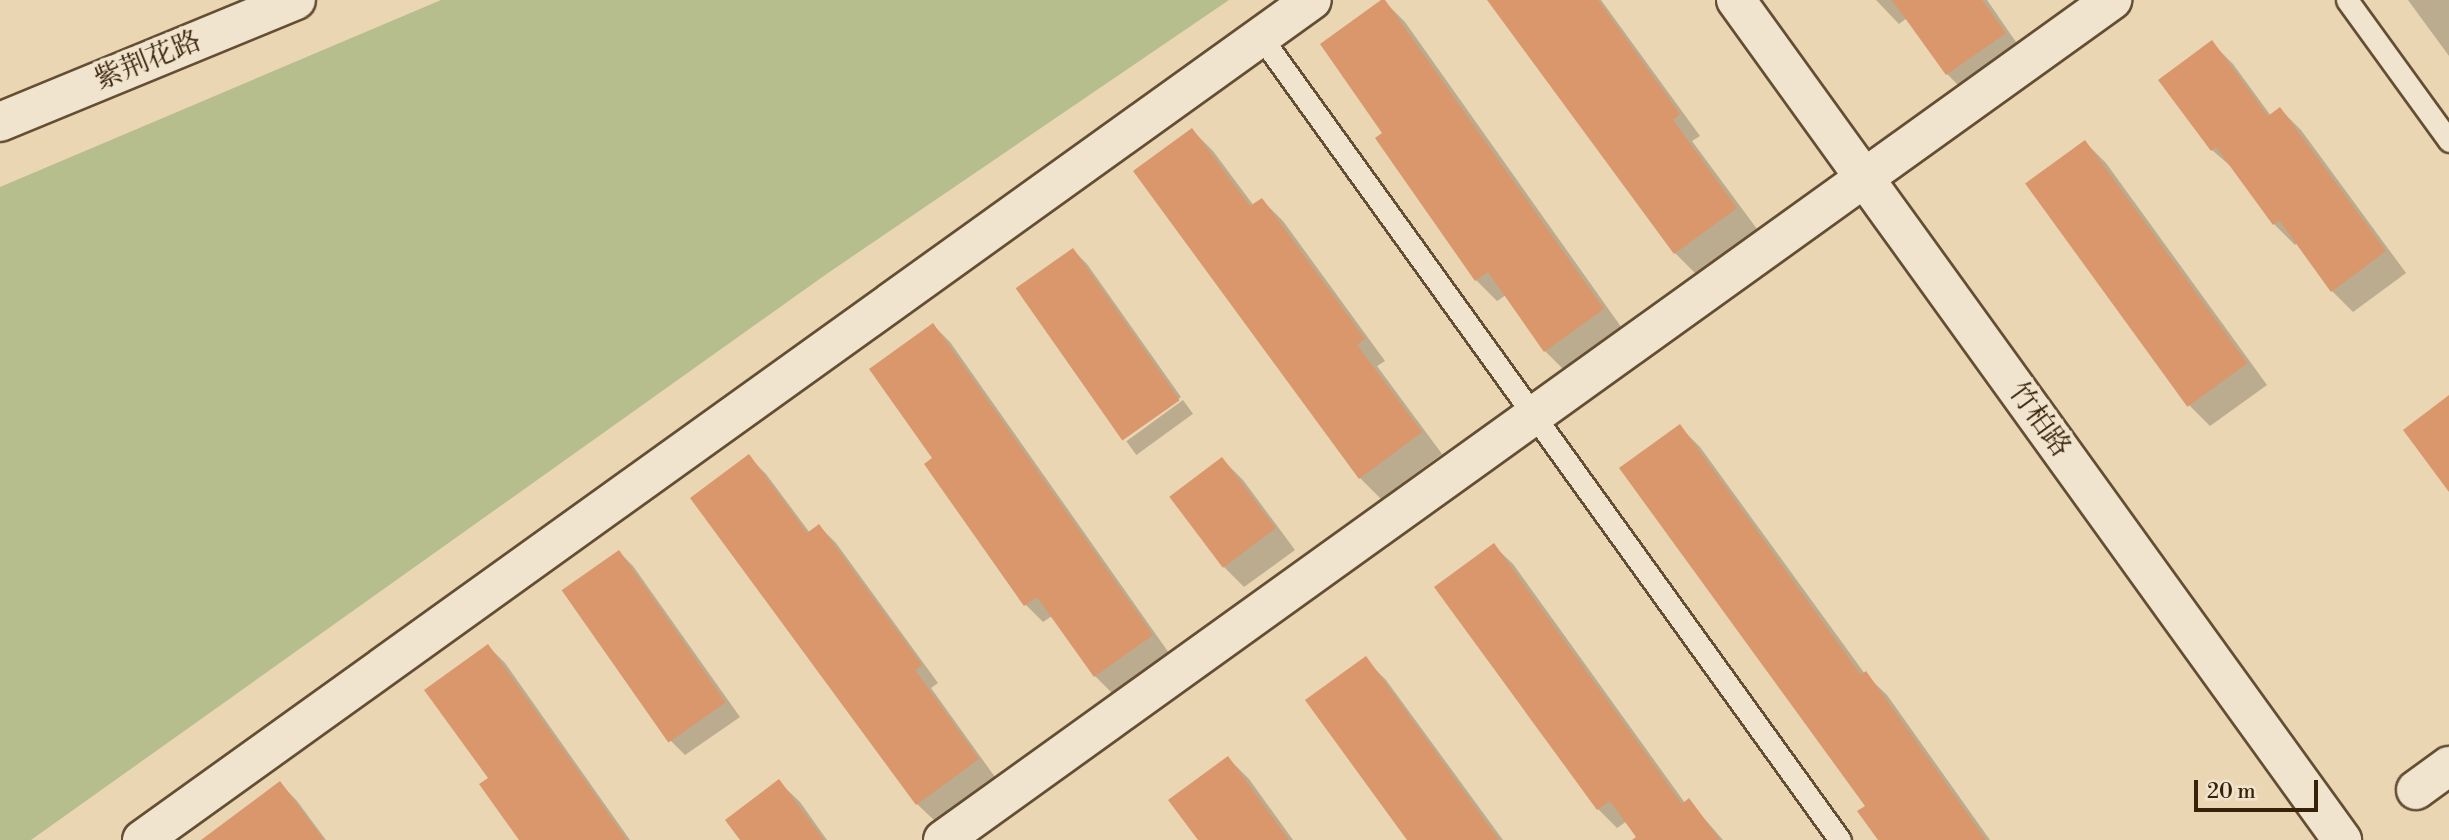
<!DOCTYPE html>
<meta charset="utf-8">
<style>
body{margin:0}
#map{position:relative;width:2449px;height:840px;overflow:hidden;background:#ead6b3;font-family:"Libre Bodoni","Noto Serif SC",serif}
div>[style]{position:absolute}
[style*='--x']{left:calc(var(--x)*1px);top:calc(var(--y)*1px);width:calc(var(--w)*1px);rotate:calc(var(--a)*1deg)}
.green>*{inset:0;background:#b6be8d}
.shadow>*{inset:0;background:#0003;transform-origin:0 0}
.building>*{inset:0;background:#da976b;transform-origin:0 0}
.roads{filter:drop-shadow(2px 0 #644e34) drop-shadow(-2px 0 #644e34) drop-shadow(0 2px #644e34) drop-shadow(0 -2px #644e34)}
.lane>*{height:21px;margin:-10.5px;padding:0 10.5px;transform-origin:10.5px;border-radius:10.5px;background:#f1e4ce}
.street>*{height:38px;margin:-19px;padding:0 19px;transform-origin:19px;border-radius:19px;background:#f1e4ce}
.secondary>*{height:38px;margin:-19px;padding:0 19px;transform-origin:19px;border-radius:19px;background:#f1e4ce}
span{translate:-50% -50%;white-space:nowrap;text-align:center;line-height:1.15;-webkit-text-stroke:7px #f1e4ce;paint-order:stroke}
.street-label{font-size:28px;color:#372109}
.scale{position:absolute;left:2194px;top:780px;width:124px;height:32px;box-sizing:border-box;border:4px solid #372109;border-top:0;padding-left:9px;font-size:21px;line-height:24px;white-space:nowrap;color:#372109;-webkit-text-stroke:5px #f1e4ce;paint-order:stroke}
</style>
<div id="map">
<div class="green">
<div style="clip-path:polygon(441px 0,1229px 0,828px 273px,31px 840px,0 840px,0 187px)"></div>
</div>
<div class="shadow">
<div style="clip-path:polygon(1489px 0,1601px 0,1700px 136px,1692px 141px,1757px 229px,1696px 274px,1675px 253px)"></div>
<div style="clip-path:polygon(1876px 0,1987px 0,2025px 55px,1968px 95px,1947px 74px,1907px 18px,1899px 24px)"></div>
<div style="clip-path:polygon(2408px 0,2449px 0,2449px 56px)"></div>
<div style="clip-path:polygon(1384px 1px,1405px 22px,1624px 331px,1566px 372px,1545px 351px,1506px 295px,1497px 301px,1476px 280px)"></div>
<div style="clip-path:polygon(2212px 43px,2233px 64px,2271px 116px,2280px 109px,2301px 130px,2406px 273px,2353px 312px,2332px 291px,2297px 243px,2295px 245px,2274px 224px,2235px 170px,2212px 150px)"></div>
<div style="clip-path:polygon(1192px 130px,1213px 151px,1254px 206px,1262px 200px,1283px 221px,1385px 361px,1377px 366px,1442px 454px,1381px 499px,1360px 478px)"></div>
<div style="clip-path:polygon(2085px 142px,2106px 163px,2267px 385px,2210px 426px,2189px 405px)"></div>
<div style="clip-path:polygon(1073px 250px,1087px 264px,1181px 397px,1125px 437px)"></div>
<div style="clip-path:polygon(933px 325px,950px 342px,1169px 653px,1112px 693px,1095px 676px,1052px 616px,1043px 622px,1026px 605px,927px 464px,935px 458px)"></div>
<div style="left:1183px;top:400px;width:17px;height:70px;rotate:54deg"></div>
<div style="clip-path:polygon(1679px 426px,1700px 447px,1865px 674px,1887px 695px,1990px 840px,1879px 840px,1868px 806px)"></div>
<div style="clip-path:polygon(749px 457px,766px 474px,810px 533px,819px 526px,836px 543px,938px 683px,931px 688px,995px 777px,935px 821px,917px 804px)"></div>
<div style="clip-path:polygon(1222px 459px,1243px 480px,1295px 550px,1244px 587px,1223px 566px,1171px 498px)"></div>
<div style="clip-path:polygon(1494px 546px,1513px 564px,1685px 803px,1689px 801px,1723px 840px,1641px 840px,1627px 821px,1617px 828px,1598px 809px)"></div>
<div style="clip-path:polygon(619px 552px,633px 566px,740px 717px,685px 755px,671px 741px,564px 591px)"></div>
<div style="clip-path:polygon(488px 646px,505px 663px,630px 840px,521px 840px,490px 778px)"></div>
<div style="clip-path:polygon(1365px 659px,1386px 680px,1503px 840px,1410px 840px)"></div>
<div style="clip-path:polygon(1228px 758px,1249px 779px,1293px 840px,1200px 840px)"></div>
<div style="clip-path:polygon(779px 782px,800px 802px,827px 840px,742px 840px)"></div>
<div style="clip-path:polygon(280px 783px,297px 801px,326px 840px,235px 840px)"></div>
</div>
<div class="building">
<div style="clip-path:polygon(1381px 0,1385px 0,1604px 309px,1544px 352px,1488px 272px,1475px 281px,1375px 138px,1382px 133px,1320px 44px)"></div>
<div style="clip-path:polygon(1487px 0,1598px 0,1680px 114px,1673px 120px,1737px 208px,1674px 254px)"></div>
<div style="clip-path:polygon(1892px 0,1982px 0,2006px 33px,1946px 75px)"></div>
<div style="clip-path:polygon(2212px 40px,2268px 116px,2280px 107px,2386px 251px,2331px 292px,2279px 220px,2273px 225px,2216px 147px,2211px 151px,2158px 80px)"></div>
<div style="clip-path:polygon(1192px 128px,1250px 206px,1262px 198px,1365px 339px,1357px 345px,1422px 432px,1359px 479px,1133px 171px)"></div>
<div style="left:2085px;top:140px;width:276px;height:74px;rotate:54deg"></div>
<div style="left:1073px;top:248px;width:186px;height:70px;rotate:55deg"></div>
<div style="clip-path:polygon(933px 323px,1153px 635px,1094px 677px,1037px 597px,1024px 606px,924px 464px,932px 458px,869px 369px)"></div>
<div style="clip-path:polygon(2449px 395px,2449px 492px,2403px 430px)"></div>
<div style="clip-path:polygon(1680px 424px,1861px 675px,1866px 671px,1986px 840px,1878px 840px,1857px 811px,1865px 806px,1619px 468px)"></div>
<div style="clip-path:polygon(749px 454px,807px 533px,819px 524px,922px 665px,915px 670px,979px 759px,916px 805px,690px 498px)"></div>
<div style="left:1222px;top:457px;width:89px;height:66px;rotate:53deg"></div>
<div style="clip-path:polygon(1494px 543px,1682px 804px,1689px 798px,1720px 840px,1632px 840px,1636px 837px,1610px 801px,1597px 810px,1434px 587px)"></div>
<div style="left:619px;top:550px;width:186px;height:70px;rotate:55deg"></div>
<div style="clip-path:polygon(488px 644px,627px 840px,519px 840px,479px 784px,488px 778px,424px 690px)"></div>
<div style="clip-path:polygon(1366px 656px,1499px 840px,1407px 840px,1305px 700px)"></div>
<div style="clip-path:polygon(1228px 756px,1289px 840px,1198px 840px,1168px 800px)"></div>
<div style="clip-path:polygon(779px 779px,824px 840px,740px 840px,725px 820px)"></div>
<div style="clip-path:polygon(280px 781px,324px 840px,201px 840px)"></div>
</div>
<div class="roads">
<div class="lane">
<div style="--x:2347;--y:0;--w:174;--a:54.1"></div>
<div style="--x:1261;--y:37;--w:990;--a:54.21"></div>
</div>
<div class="street">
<div style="--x:0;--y:122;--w:320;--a:-22.4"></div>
<div style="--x:2416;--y:790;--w:41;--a:-36"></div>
<div style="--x:142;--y:840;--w:1440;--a:-35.68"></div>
<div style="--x:943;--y:840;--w:1440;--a:-35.7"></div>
</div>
<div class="secondary">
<div style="--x:1736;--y:0;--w:1036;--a:54.19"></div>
</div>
</div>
<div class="street-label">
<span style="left:148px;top:61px;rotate:-22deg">紫荆花路</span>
<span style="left:2039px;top:420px;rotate:54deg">竹柏路</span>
</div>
<div class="scale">20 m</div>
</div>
